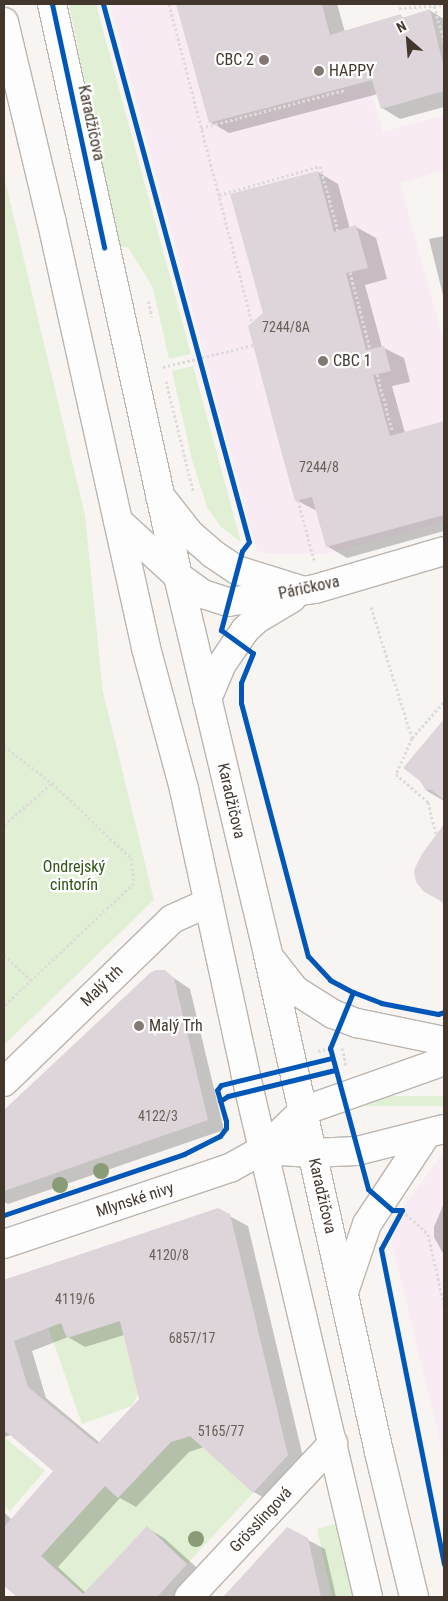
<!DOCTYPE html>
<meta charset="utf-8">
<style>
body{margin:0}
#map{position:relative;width:448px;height:1601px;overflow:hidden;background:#f7f4f2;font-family:"Roboto Condensed",sans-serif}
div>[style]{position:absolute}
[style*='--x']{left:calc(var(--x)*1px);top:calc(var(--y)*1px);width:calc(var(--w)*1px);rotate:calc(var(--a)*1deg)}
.commercial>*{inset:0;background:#f8ebf3}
.green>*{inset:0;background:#e1f0d5;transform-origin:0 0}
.shadow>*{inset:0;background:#0003}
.building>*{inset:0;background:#ded5db}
.path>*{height:3px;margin-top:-1.5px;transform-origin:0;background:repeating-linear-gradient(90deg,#dedcdb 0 2.5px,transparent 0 5px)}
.roads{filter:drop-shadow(1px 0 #bbb5af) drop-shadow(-1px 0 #bbb5af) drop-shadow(0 1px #bbb5af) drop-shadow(0 -1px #bbb5af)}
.minor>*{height:28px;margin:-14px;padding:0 14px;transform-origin:14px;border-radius:14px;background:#fefdfd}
.major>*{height:28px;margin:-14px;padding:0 14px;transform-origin:14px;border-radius:14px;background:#fefdfd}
.cycleway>*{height:5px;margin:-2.5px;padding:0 2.5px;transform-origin:2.5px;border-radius:2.5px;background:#0057b8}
.trees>*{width:16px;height:16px;margin:-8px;border-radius:50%;background:#8a9b78}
.dots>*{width:14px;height:14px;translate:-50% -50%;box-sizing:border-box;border:2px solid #fff;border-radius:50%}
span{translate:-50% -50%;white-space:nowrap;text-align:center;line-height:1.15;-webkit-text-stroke:4.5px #fff;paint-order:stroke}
.number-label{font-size:14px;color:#6a5e58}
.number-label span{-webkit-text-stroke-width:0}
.poi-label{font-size:16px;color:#43372d}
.right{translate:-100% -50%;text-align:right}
.left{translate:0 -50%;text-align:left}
.street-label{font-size:16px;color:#43372d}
.park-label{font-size:16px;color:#305314}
.frame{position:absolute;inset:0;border:5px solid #43372d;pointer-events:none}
.north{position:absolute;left:383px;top:15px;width:50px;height:50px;-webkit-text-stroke:4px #fff;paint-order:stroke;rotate:333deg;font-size:14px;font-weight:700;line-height:20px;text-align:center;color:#43372d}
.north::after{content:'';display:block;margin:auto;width:18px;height:22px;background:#43372d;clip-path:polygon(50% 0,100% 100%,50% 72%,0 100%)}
</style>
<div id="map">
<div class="commercial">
<div style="clip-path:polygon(110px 4px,323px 4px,333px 37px,369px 84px,383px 132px,444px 115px,444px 170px,400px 183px,444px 343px,444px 522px,326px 554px,272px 554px,257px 551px)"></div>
<div style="clip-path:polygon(444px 1152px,444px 1457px,388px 1227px)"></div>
</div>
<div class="green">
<div style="clip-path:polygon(69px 4px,96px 4px,191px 354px,169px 359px,153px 288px,128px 247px,118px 247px)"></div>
<div style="clip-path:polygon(4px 176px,85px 515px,103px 692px,154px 900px,4px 1045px)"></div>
<div style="clip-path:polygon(193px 366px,241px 542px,221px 527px,207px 507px,192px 460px,172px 371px)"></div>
<div style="left:444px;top:1096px;width:10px;height:82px;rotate:90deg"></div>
<div style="clip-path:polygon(118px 1314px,138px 1394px,132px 1406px,82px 1424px,48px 1327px,61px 1323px,67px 1338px)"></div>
<div style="clip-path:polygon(190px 1436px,253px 1493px,187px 1564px,146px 1527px,84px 1594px,41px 1556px,105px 1486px,118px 1498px,171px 1442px)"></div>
<div style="clip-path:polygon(4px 1437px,45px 1471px,10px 1511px,4px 1506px)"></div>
<div style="clip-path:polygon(335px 1524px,353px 1597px,332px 1597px,317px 1529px)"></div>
</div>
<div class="shadow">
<div style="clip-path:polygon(178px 4px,337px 4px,345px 32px,400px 16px,405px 18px,429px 10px,444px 19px,444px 107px,400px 119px,382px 108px,378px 94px,229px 133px,210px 122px)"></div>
<div style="clip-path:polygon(318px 172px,338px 184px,350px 229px,356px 227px,376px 238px,387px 279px,365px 285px,382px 347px,404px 358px,410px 382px,392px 386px,405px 433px,444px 423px,444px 531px,347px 558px,327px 546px,317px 511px,296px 500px,264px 313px)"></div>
<div style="clip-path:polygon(444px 236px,444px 299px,429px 239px)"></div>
<div style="clip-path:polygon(444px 721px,444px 801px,427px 791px,421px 780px,405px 767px)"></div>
<div style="clip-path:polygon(444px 833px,444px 902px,424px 891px,423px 855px)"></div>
<div style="clip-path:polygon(165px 972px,190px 989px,224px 1130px,8px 1204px,4px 1202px,4px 1112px,151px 974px)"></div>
<div style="clip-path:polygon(444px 1203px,444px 1255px,434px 1237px,434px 1227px)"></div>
<div style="clip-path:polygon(evenodd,218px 1210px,248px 1226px,305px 1465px,271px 1502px,254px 1492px,204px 1447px,189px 1452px,136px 1507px,120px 1498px,58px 1567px,86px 1593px,147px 1528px,164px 1538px,204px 1574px,183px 1597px,18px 1597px,4px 1584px,4px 1512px,12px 1520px,55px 1471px,11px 1435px,4px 1437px,4px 1280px,218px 1210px,124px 1335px,140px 1400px,100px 1443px,46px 1398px,32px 1351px,68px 1337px,85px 1347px,124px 1335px)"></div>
<div style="clip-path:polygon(287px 1529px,325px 1549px,336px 1597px,224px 1597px)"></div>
</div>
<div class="building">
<div style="clip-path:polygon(176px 4px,322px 4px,330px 35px,401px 14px,402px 18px,430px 9px,444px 69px,444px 91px,381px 109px,372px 80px,209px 123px)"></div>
<div style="clip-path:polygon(318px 171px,334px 232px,356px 225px,368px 268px,346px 273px,366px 350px,384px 346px,391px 371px,373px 375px,390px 436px,444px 421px,444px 515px,326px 547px,312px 497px,295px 501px,280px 447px,248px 326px,263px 313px,230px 194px)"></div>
<div style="clip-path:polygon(444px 719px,444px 800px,430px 789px,426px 791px,420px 781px,403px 768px)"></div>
<div style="clip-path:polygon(444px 824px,444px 903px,423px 891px,416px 882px,414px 870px,422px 854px)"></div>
<div style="clip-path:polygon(156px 970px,165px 970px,174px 978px,208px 1120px,4px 1191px,4px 1110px,150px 973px)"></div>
<div style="clip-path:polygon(evenodd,218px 1208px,230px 1214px,288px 1455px,253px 1493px,190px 1436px,171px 1442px,118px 1498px,105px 1486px,41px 1556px,83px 1594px,147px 1526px,187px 1564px,157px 1597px,17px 1597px,4px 1586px,4px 1527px,53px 1471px,4px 1430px,4px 1280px,218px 1208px,120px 1321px,139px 1399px,97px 1444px,28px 1387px,14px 1341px,61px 1323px,67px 1338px,120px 1321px)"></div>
<div style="clip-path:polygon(287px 1527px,308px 1538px,321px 1597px,223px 1597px)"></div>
</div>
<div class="path">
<div style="--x:169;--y:4;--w:330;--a:75.4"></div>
<div style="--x:434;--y:6;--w:37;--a:74"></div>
<div style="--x:399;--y:8;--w:45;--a:-3.8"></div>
<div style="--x:201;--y:128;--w:149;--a:-14.8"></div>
<div style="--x:219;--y:195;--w:105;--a:-16"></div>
<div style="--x:320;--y:166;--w:67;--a:74.5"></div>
<div style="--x:350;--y:272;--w:80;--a:75.4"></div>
<div style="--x:148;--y:301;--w:16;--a:75"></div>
<div style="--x:163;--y:367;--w:93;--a:-13.7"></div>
<div style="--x:377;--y:374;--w:58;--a:75"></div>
<div style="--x:166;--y:381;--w:113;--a:76.2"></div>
<div style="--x:294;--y:484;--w:8;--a:-14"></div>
<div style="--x:298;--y:500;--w:62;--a:75.1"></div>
<div style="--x:371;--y:607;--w:137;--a:72.6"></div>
<div style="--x:412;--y:738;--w:39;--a:114"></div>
<div style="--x:396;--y:774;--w:43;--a:41.2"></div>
<div style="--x:428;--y:802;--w:37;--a:76"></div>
<div style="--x:412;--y:738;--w:48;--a:-48.4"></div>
<div style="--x:4;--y:746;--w:61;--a:37.6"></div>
<div style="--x:52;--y:783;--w:109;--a:43.5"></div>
<div style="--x:131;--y:858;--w:25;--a:83"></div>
<div style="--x:134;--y:883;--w:179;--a:136.6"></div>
<div style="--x:4;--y:825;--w:64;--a:-41.2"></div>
<div style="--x:4;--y:955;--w:37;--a:43"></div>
<div style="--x:342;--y:1048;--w:18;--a:77"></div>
<div style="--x:318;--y:1051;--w:12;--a:-14"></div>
<div style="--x:406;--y:1214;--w:30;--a:42"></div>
<div style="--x:428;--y:1234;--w:73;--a:77.3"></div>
</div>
<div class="roads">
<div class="minor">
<div style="--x:160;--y:496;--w:47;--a:51.9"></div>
<div style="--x:189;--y:533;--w:32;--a:41"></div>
<div style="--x:213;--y:554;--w:29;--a:34"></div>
<div style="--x:237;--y:570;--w:64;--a:17.3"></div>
<div style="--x:118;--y:521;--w:81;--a:42.5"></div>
<div style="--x:178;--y:576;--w:31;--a:36"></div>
<div style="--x:203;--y:594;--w:26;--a:18"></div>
<div style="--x:228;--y:602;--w:88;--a:-8.5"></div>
<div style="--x:315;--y:589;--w:134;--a:-16.4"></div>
<div style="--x:207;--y:699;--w:38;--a:-67"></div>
<div style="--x:222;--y:664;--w:41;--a:-55.9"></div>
<div style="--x:245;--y:630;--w:16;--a:-43"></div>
<div style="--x:257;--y:619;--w:41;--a:-31"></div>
<div style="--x:4;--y:1082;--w:234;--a:-44.1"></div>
<div style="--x:172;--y:919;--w:39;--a:-24"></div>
<div style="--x:4;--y:1244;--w:238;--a:-18.6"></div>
<div style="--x:230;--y:1168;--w:38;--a:-29"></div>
<div style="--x:189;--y:1597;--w:211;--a:-46.9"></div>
</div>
<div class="major">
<div style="--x:52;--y:4;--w:586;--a:77.58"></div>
<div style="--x:178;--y:576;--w:390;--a:76.6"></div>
<div style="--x:268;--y:955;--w:509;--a:77.41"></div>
<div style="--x:379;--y:1452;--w:149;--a:76.4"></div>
<div style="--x:4;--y:22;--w:203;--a:76.6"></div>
<div style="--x:51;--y:219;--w:439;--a:77.5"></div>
<div style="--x:146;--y:648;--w:146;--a:74.9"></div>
<div style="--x:184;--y:789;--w:289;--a:77.8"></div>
<div style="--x:245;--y:1072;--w:539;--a:76.81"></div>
<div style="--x:273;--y:962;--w:36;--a:52"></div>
<div style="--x:295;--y:990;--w:45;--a:32.3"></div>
<div style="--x:333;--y:1014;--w:26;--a:21"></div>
<div style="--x:357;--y:1023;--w:89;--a:11.7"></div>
<div style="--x:263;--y:1150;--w:56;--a:-44.3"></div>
<div style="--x:303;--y:1111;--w:150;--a:-19.5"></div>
<div style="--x:263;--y:1150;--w:49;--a:3.5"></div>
<div style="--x:312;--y:1153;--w:45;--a:-2.5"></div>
<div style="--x:357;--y:1151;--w:90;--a:-14.2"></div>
<div style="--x:344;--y:1292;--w:72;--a:-71.3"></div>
<div style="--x:367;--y:1224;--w:107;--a:-56.5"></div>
</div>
</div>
<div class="cycleway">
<div style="--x:52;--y:4;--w:249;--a:77.9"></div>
<div style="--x:103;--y:4;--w:557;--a:74.82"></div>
<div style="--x:249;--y:542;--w:11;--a:128"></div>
<div style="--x:242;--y:551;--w:82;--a:104.9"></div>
<div style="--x:221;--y:630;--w:39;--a:36"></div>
<div style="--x:253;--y:653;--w:32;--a:112"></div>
<div style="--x:241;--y:683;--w:20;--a:90"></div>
<div style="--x:241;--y:703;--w:262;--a:75.2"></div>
<div style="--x:308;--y:956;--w:33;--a:47"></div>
<div style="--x:330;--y:980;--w:26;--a:28"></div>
<div style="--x:353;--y:992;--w:30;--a:21"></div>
<div style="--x:381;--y:1003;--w:58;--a:10.9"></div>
<div style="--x:438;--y:1014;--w:6;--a:-18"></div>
<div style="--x:353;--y:992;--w:61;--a:112.3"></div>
<div style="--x:330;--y:1048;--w:146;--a:74.9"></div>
<div style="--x:368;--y:1189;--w:32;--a:41"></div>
<div style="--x:392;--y:1210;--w:10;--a:0"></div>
<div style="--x:402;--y:1210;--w:44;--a:118.3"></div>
<div style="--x:381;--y:1249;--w:321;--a:78.7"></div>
<div style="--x:220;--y:1101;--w:9;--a:-32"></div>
<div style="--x:228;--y:1096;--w:110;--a:-13.7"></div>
<div style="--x:4;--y:1215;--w:190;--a:-18.7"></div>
<div style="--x:184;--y:1154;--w:40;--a:-26.6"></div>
<div style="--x:220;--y:1136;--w:10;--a:-53"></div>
<div style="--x:226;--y:1128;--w:7;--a:-90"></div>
<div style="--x:226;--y:1121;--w:32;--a:-106"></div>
<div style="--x:217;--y:1090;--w:6;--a:-51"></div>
<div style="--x:221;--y:1085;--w:114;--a:-13.7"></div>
</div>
<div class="trees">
<div style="left:101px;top:1171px"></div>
<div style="left:60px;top:1185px"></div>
<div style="left:196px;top:1539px"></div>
</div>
<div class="dots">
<div style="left:264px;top:60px;background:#827972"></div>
<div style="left:319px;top:71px;background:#827972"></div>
<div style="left:323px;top:361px;background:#827972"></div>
<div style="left:139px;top:1026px;background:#827972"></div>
</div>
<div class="number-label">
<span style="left:286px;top:327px">7244/8A</span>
<span style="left:319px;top:467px">7244/8</span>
<span style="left:158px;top:1116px">4122/3</span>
<span style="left:169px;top:1255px">4120/8</span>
<span style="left:75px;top:1299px">4119/6</span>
<span style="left:192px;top:1338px">6857/17</span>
<span style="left:221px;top:1431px">5165/77</span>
</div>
<div class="poi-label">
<span class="right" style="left:254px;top:60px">CBC 2</span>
<span class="left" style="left:329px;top:71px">HAPPY</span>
<span class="left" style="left:333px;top:361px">CBC 1</span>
<span class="left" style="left:149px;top:1026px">Malý Trh</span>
</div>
<div class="street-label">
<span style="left:91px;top:123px;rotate:78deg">Karadžičova</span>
<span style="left:309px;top:588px;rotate:-12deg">Páričkova</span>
<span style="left:231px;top:801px;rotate:77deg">Karadžičova</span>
<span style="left:102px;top:986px;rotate:-44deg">Malý trh</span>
<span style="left:322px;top:1196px;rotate:77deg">Karadžičova</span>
<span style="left:135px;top:1200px;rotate:-18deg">Mlynské nivy</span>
<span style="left:261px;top:1520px;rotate:-47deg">Grösslingová</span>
</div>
<div class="park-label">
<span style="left:74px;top:876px">Ondrejský<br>cintorín</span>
</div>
<div class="frame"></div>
<div class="north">N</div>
</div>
